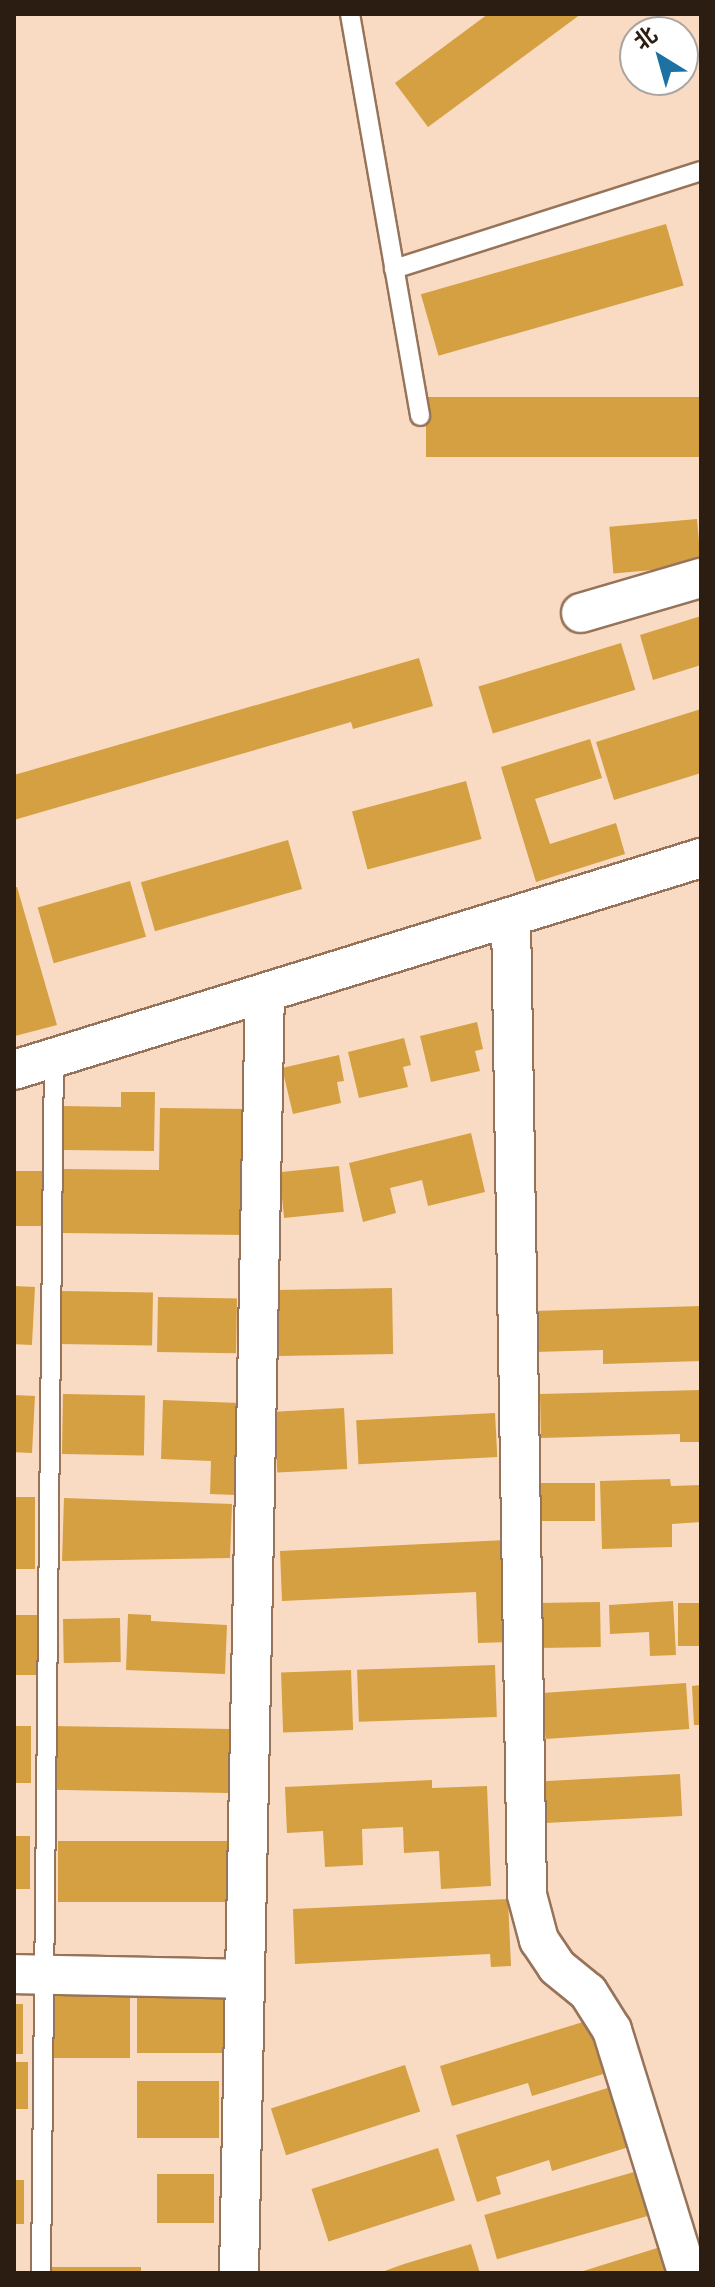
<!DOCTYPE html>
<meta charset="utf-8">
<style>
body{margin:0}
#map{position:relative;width:715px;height:2287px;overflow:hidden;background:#f9dac3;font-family:Cabin,"Noto Sans SC",sans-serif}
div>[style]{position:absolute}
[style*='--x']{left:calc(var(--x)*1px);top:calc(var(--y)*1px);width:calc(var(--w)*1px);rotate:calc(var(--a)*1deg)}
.building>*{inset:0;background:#d5a041;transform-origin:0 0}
.roads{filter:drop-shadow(2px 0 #977459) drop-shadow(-2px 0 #977459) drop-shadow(0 2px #977459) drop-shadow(0 -2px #977459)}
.service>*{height:18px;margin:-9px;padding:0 9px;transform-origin:9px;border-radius:9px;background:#fff}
.minor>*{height:38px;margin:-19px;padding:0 19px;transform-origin:19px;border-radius:19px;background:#fff}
span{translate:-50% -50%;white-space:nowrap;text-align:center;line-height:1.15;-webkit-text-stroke:8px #fff;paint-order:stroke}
.frame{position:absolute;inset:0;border:16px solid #2b1d12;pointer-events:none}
.north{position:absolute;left:619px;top:16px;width:80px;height:80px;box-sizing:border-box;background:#fff;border:2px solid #aaa5a0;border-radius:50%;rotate:323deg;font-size:22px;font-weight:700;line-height:32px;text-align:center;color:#2b1d12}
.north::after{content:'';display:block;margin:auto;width:28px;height:36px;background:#1c72a2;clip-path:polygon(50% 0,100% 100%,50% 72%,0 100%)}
</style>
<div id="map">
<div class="building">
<div style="clip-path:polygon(488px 14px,581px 14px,428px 127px,395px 83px)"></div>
<div style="left:666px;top:224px;width:64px;height:255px;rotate:74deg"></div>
<div style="left:701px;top:397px;width:60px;height:275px;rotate:90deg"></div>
<div style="left:697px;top:519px;width:47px;height:88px;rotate:85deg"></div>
<div style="clip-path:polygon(701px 616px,701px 665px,653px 680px,640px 635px)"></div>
<div style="left:621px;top:643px;width:49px;height:149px;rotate:73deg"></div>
<div style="clip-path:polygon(419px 658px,433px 706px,353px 729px,351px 722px,14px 820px,14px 775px)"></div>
<div style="clip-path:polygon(701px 709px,701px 773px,614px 800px,596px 742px)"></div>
<div style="clip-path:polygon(590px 739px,602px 778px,535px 799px,550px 844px,616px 823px,625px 854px,536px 882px,501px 767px)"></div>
<div style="left:466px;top:781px;width:60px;height:118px;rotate:75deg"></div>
<div style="left:288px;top:840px;width:51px;height:153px;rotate:74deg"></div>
<div style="left:130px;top:881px;width:58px;height:96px;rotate:74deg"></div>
<div style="clip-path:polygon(17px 887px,57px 1025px,15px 1036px,14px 888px)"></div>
<div style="clip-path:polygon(477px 1022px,483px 1049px,475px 1051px,480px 1071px,431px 1082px,420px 1036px)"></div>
<div style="clip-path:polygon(404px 1038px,411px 1065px,403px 1067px,408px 1087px,359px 1098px,348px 1052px)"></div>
<div style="clip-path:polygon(339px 1055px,344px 1081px,337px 1082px,341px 1103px,293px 1114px,282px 1068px)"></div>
<div style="clip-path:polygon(121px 1092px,155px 1092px,154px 1151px,62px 1150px,62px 1106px,121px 1107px)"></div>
<div style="clip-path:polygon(160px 1108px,248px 1109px,246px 1235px,62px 1233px,63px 1169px,159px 1170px)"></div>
<div style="clip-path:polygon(471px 1133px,485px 1192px,428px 1206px,422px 1180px,390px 1188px,396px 1213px,363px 1222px,349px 1163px)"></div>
<div style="left:339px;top:1166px;width:46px;height:60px;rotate:84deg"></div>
<div style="left:14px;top:1171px;width:29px;height:55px"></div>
<div style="left:14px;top:1286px;width:21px;height:58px;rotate:3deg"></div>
<div style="left:392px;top:1288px;width:66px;height:114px;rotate:89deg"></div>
<div style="left:60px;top:1291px;width:93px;height:53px;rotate:1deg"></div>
<div style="left:158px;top:1297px;width:79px;height:55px;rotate:1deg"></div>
<div style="clip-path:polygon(701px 1306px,701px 1361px,603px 1364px,603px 1350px,535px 1352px,534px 1311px)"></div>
<div style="clip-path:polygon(701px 1390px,701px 1442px,680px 1442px,680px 1434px,541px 1438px,540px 1394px)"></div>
<div style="left:63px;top:1394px;width:82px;height:60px;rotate:1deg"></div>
<div style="left:14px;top:1395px;width:21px;height:57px;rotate:3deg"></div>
<div style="clip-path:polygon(163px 1400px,239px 1403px,236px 1495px,210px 1494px,211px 1461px,161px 1459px)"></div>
<div style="left:344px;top:1408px;width:61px;height:70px;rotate:87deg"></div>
<div style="left:495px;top:1413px;width:44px;height:139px;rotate:87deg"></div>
<div style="clip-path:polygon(670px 1479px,671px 1486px,701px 1485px,701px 1522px,672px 1524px,672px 1547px,602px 1549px,600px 1481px)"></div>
<div style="left:595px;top:1483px;width:38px;height:58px;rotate:90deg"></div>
<div style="left:14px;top:1497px;width:21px;height:72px"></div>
<div style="clip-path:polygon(64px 1498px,232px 1504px,230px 1558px,62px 1561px)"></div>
<div style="clip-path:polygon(506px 1540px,511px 1642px,478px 1643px,476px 1592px,282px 1601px,280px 1551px)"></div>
<div style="clip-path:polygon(673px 1601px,676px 1655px,650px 1656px,649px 1632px,610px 1634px,609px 1605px)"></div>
<div style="left:600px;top:1602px;width:45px;height:61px;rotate:89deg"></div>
<div style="left:701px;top:1603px;width:43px;height:23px;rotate:90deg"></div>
<div style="clip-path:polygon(128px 1614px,151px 1615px,151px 1621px,227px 1625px,225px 1674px,126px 1670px)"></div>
<div style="left:14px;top:1615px;width:24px;height:60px"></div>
<div style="left:120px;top:1618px;width:44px;height:57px;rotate:89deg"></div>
<div style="left:495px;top:1665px;width:52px;height:138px;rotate:88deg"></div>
<div style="left:351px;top:1670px;width:60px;height:70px;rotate:88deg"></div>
<div style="left:686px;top:1683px;width:46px;height:144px;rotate:86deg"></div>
<div style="clip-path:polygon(701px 1685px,701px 1725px,694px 1725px,692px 1686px)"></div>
<div style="left:14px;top:1726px;width:17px;height:57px"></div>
<div style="left:230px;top:1729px;width:64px;height:179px;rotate:91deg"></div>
<div style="left:680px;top:1774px;width:42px;height:137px;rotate:87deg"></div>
<div style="clip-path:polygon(432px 1780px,432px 1788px,487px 1786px,491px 1886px,441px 1889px,439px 1851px,404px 1853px,403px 1827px,362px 1829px,363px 1865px,325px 1867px,323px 1831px,287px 1833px,285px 1787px)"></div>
<div style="left:14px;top:1836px;width:16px;height:53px"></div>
<div style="left:58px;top:1841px;width:174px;height:61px"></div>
<div style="clip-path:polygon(508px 1899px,511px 1966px,491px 1967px,490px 1954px,295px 1964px,293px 1909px)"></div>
<div style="left:52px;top:1995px;width:78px;height:63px"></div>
<div style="left:137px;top:1997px;width:88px;height:56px"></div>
<div style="left:14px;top:2004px;width:9px;height:50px"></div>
<div style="clip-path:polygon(596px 2018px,613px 2071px,532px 2096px,528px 2083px,452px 2106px,440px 2066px)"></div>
<div style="left:28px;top:2062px;width:47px;height:14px;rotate:90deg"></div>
<div style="left:405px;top:2065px;width:49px;height:141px;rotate:72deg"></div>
<div style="left:137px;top:2081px;width:82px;height:57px"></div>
<div style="clip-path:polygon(614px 2086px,632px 2146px,552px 2171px,549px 2160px,496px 2177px,501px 2194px,477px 2202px,456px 2135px)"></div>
<div style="left:438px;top:2148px;width:55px;height:133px;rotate:72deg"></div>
<div style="left:641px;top:2170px;width:46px;height:163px;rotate:74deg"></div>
<div style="left:157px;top:2174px;width:57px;height:49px"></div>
<div style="left:14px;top:2180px;width:10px;height:44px"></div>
<div style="clip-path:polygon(471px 2244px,480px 2273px,379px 2273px,404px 2264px)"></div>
<div style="clip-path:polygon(667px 2245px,676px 2273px,580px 2273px,580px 2272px)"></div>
<div style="left:52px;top:2267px;width:89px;height:6px"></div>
</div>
<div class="roads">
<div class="service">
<div style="--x:350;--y:14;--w:408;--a:80.1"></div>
<div style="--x:394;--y:269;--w:322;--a:-17.7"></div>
<div style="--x:41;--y:2273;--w:1215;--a:-89.39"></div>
</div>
<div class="minor">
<div style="--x:581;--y:613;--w:125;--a:-16.3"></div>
<div style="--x:511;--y:917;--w:978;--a:89.06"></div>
<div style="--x:527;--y:1895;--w:47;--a:75.1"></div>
<div style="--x:539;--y:1940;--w:32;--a:56"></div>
<div style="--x:557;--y:1967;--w:40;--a:39"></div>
<div style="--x:588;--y:1992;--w:45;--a:57.7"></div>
<div style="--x:612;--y:2030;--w:254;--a:72.8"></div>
<div style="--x:14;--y:1070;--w:719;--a:-17.15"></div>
<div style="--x:14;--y:1974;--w:231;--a:1.2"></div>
<div style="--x:239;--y:2273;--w:1280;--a:-88.84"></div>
</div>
</div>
<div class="frame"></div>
<div class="north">北</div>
</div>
